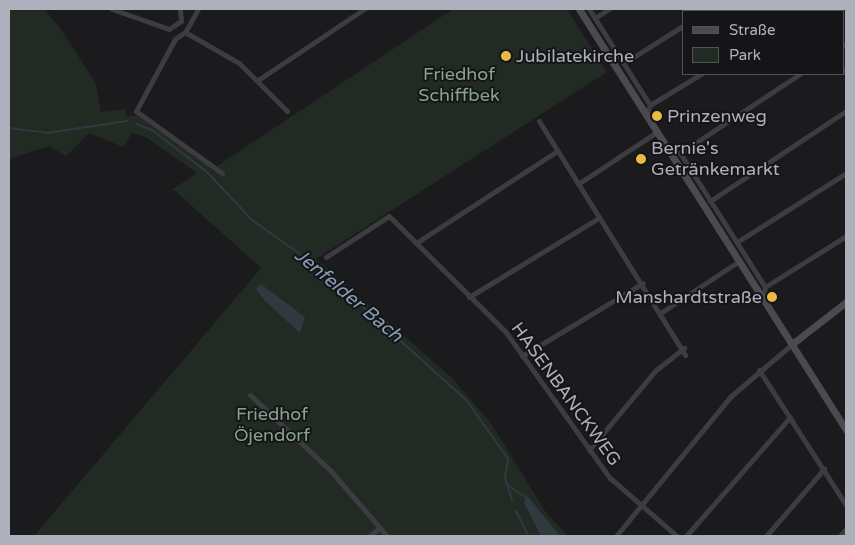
<!DOCTYPE html>
<meta charset="utf-8">
<style>
body{margin:0}
#map{position:relative;width:855px;height:545px;overflow:hidden;background:#1b1a1d;font-family:"Varela Round",sans-serif}
div>[style]{position:absolute}
[style*='--x']{left:calc(var(--x)*1px);top:calc(var(--y)*1px);width:calc(var(--w)*1px);rotate:calc(var(--a)*1deg)}
.green>*{inset:0;background:#222a24}
.water>*{inset:0;background:#313940}
.stream>*{height:2px;margin:-1px;padding:0 1px;transform-origin:1px;border-radius:1px;background:#313940}
.street>*{height:5px;margin:-2.5px;padding:0 2.5px;transform-origin:2.5px;border-radius:2.5px;background:#3c3c41}
.secondary>*{height:7px;margin:-3.5px;padding:0 3.5px;transform-origin:3.5px;border-radius:3.5px;background:#4a4b51}
.dots>*{width:14px;height:14px;translate:-50% -50%;box-sizing:border-box;border:2px solid #151518;border-radius:50%}
span{translate:-50% -50%;white-space:nowrap;text-align:center;line-height:1.15;-webkit-text-stroke:4px #151518;paint-order:stroke}
.poi-label{font-size:18px;color:#aeb1bb}
.left{translate:0 -50%;text-align:left}
.right{translate:-100% -50%;text-align:right}
.park-label{font-size:18px;color:#86a589}
.street-label{font-size:18px;color:#aeb1bb}
.water-label{font-size:19px;color:#879db4;font-style:italic}
.frame{position:absolute;inset:0;border:10px solid #aeb1bb;pointer-events:none}
.legend{position:absolute;left:682px;top:10px;width:162px;height:65px;box-sizing:border-box;background:#151518;border:1px solid #525359;margin:0;padding:6px 9px;list-style:none;font-size:15px;color:#aeb1bb}
.legend li{display:flex;align-items:center;gap:10px;height:25px}
.legend b{width:25px;border:1px solid #525359}
</style>
<div id="map">
<div class="green">
<div style="clip-path:polygon(9px 9px,44px 9px,58px 25px,96px 83px,101px 112px,126px 109px,126px 116px,140px 115px,214px 168px,453px 9px,567px 9px,607px 72px,316px 259px,450px 376px,491px 423px,547px 514px,568px 536px,34px 536px,261px 268px,173px 189px,197px 173px,146px 137px,132px 133px,123px 147px,89px 133px,66px 156px,49px 146px,9px 159px)"></div>
</div>
<div class="water">
<div style="clip-path:polygon(261px 284px,305px 317px,300px 333px,264px 300px,256px 289px)"></div>
<div style="clip-path:polygon(526px 495px,529px 498px,560px 536px,541px 536px,524px 503px)"></div>
</div>
<div class="stream">
<div style="--x:137;--y:124;--w:16;--a:22"></div>
<div style="--x:152;--y:130;--w:69;--a:37.4"></div>
<div style="--x:207;--y:172;--w:66;--a:46.8"></div>
<div style="--x:252;--y:220;--w:85;--a:35.4"></div>
<div style="--x:321;--y:269;--w:197;--a:42.1"></div>
<div style="--x:467;--y:401;--w:71;--a:54.7"></div>
<div style="--x:508;--y:459;--w:19;--a:99"></div>
<div style="--x:505;--y:478;--w:23;--a:72"></div>
<div style="--x:9;--y:128;--w:38;--a:7"></div>
<div style="--x:47;--y:133;--w:81;--a:-8.5"></div>
<div style="--x:506;--y:484;--w:22;--a:34"></div>
<div style="--x:516;--y:511;--w:28;--a:64"></div>
</div>
<div class="street">
<div style="--x:112;--y:9;--w:60;--a:19.3"></div>
<div style="--x:169;--y:29;--w:14;--a:-34"></div>
<div style="--x:181;--y:21;--w:12;--a:-95"></div>
<div style="--x:198;--y:9;--w:26;--a:119"></div>
<div style="--x:185;--y:32;--w:12;--a:145"></div>
<div style="--x:175;--y:39;--w:82;--a:118.4"></div>
<div style="--x:136;--y:111;--w:106;--a:35.8"></div>
<div style="--x:589;--y:9;--w:114;--a:57.6"></div>
<div style="--x:650;--y:105;--w:11;--a:112"></div>
<div style="--x:705;--y:11;--w:4;--a:-27"></div>
<div style="--x:802;--y:11;--w:5;--a:-22"></div>
<div style="--x:595;--y:18;--w:17;--a:-33"></div>
<div style="--x:185;--y:32;--w:62;--a:29.9"></div>
<div style="--x:239;--y:63;--w:68;--a:45"></div>
<div style="--x:844;--y:45;--w:2;--a:-27"></div>
<div style="--x:624;--y:63;--w:71;--a:-32.3"></div>
<div style="--x:844;--y:69;--w:4;--a:63"></div>
<div style="--x:258;--y:80;--w:128;--a:-33.8"></div>
<div style="--x:650;--y:105;--w:60;--a:-31.3"></div>
<div style="--x:539;--y:121;--w:276;--a:58"></div>
<div style="--x:668;--y:150;--w:12;--a:14"></div>
<div style="--x:680;--y:153;--w:159;--a:57.6"></div>
<div style="--x:765;--y:287;--w:12;--a:99"></div>
<div style="--x:680;--y:153;--w:144;--a:-33.4"></div>
<div style="--x:578;--y:184;--w:95;--a:-33.4"></div>
<div style="--x:710;--y:201;--w:163;--a:-33.5"></div>
<div style="--x:737;--y:242;--w:129;--a:-32.3"></div>
<div style="--x:416;--y:243;--w:168;--a:-33.1"></div>
<div style="--x:326;--y:257;--w:75;--a:-33.1"></div>
<div style="--x:389;--y:216;--w:163;--a:44.8"></div>
<div style="--x:505;--y:331;--w:181;--a:54.5"></div>
<div style="--x:610;--y:478;--w:89;--a:40.9"></div>
<div style="--x:765;--y:287;--w:96;--a:-32.2"></div>
<div style="--x:469;--y:297;--w:153;--a:-31.4"></div>
<div style="--x:662;--y:312;--w:92;--a:-33.5"></div>
<div style="--x:522;--y:356;--w:141;--a:-31.1"></div>
<div style="--x:759;--y:370;--w:161;--a:57.2"></div>
<div style="--x:250;--y:395;--w:110;--a:43.2"></div>
<div style="--x:330;--y:470;--w:87;--a:49.2"></div>
<div style="--x:589;--y:450;--w:104;--a:-50.1"></div>
<div style="--x:656;--y:370;--w:36;--a:-38"></div>
<div style="--x:369;--y:536;--w:14;--a:-36"></div>
<div style="--x:616;--y:536;--w:180;--a:-50.6"></div>
<div style="--x:730;--y:397;--w:82;--a:-40.5"></div>
<div style="--x:686;--y:536;--w:158;--a:-48.8"></div>
<div style="--x:766;--y:536;--w:89;--a:-49.1"></div>
<div style="--x:840;--y:536;--w:9;--a:-49"></div>
</div>
<div class="secondary">
<div style="--x:579;--y:9;--w:499;--a:57.6"></div>
<div style="--x:792;--y:344;--w:68;--a:-37.9"></div>
</div>
<div class="dots">
<div style="left:506px;top:56px;background:#eab945"></div>
<div style="left:657px;top:116px;background:#eab945"></div>
<div style="left:641px;top:159px;background:#eab945"></div>
<div style="left:772px;top:297px;background:#eab945"></div>
</div>
<div class="poi-label">
<span class="left" style="left:516px;top:56px">Jubilatekirche</span>
<span class="left" style="left:667px;top:116px">Prinzenweg</span>
<span class="left" style="left:651px;top:159px">Bernie's<br>Getränkemarkt</span>
<span class="right" style="left:762px;top:297px">Manshardtstraße</span>
</div>
<div class="park-label">
<span style="left:459px;top:85px">Friedhof<br>Schiffbek</span>
<span style="left:272px;top:425px">Friedhof<br>Öjendorf</span>
</div>
<div class="street-label">
<span style="left:566px;top:394px;rotate:54deg">HASENBANCKWEG</span>
</div>
<div class="water-label">
<span style="left:348px;top:296px;rotate:40deg">Jenfelder Bach</span>
</div>
<div class="frame"></div>
<ul class="legend">
<li><b style="height:6px;background:#4a4b51"></b>Straße</li>
<li><b style="height:14px;background:#222a24"></b>Park</li>
</ul>
</div>
